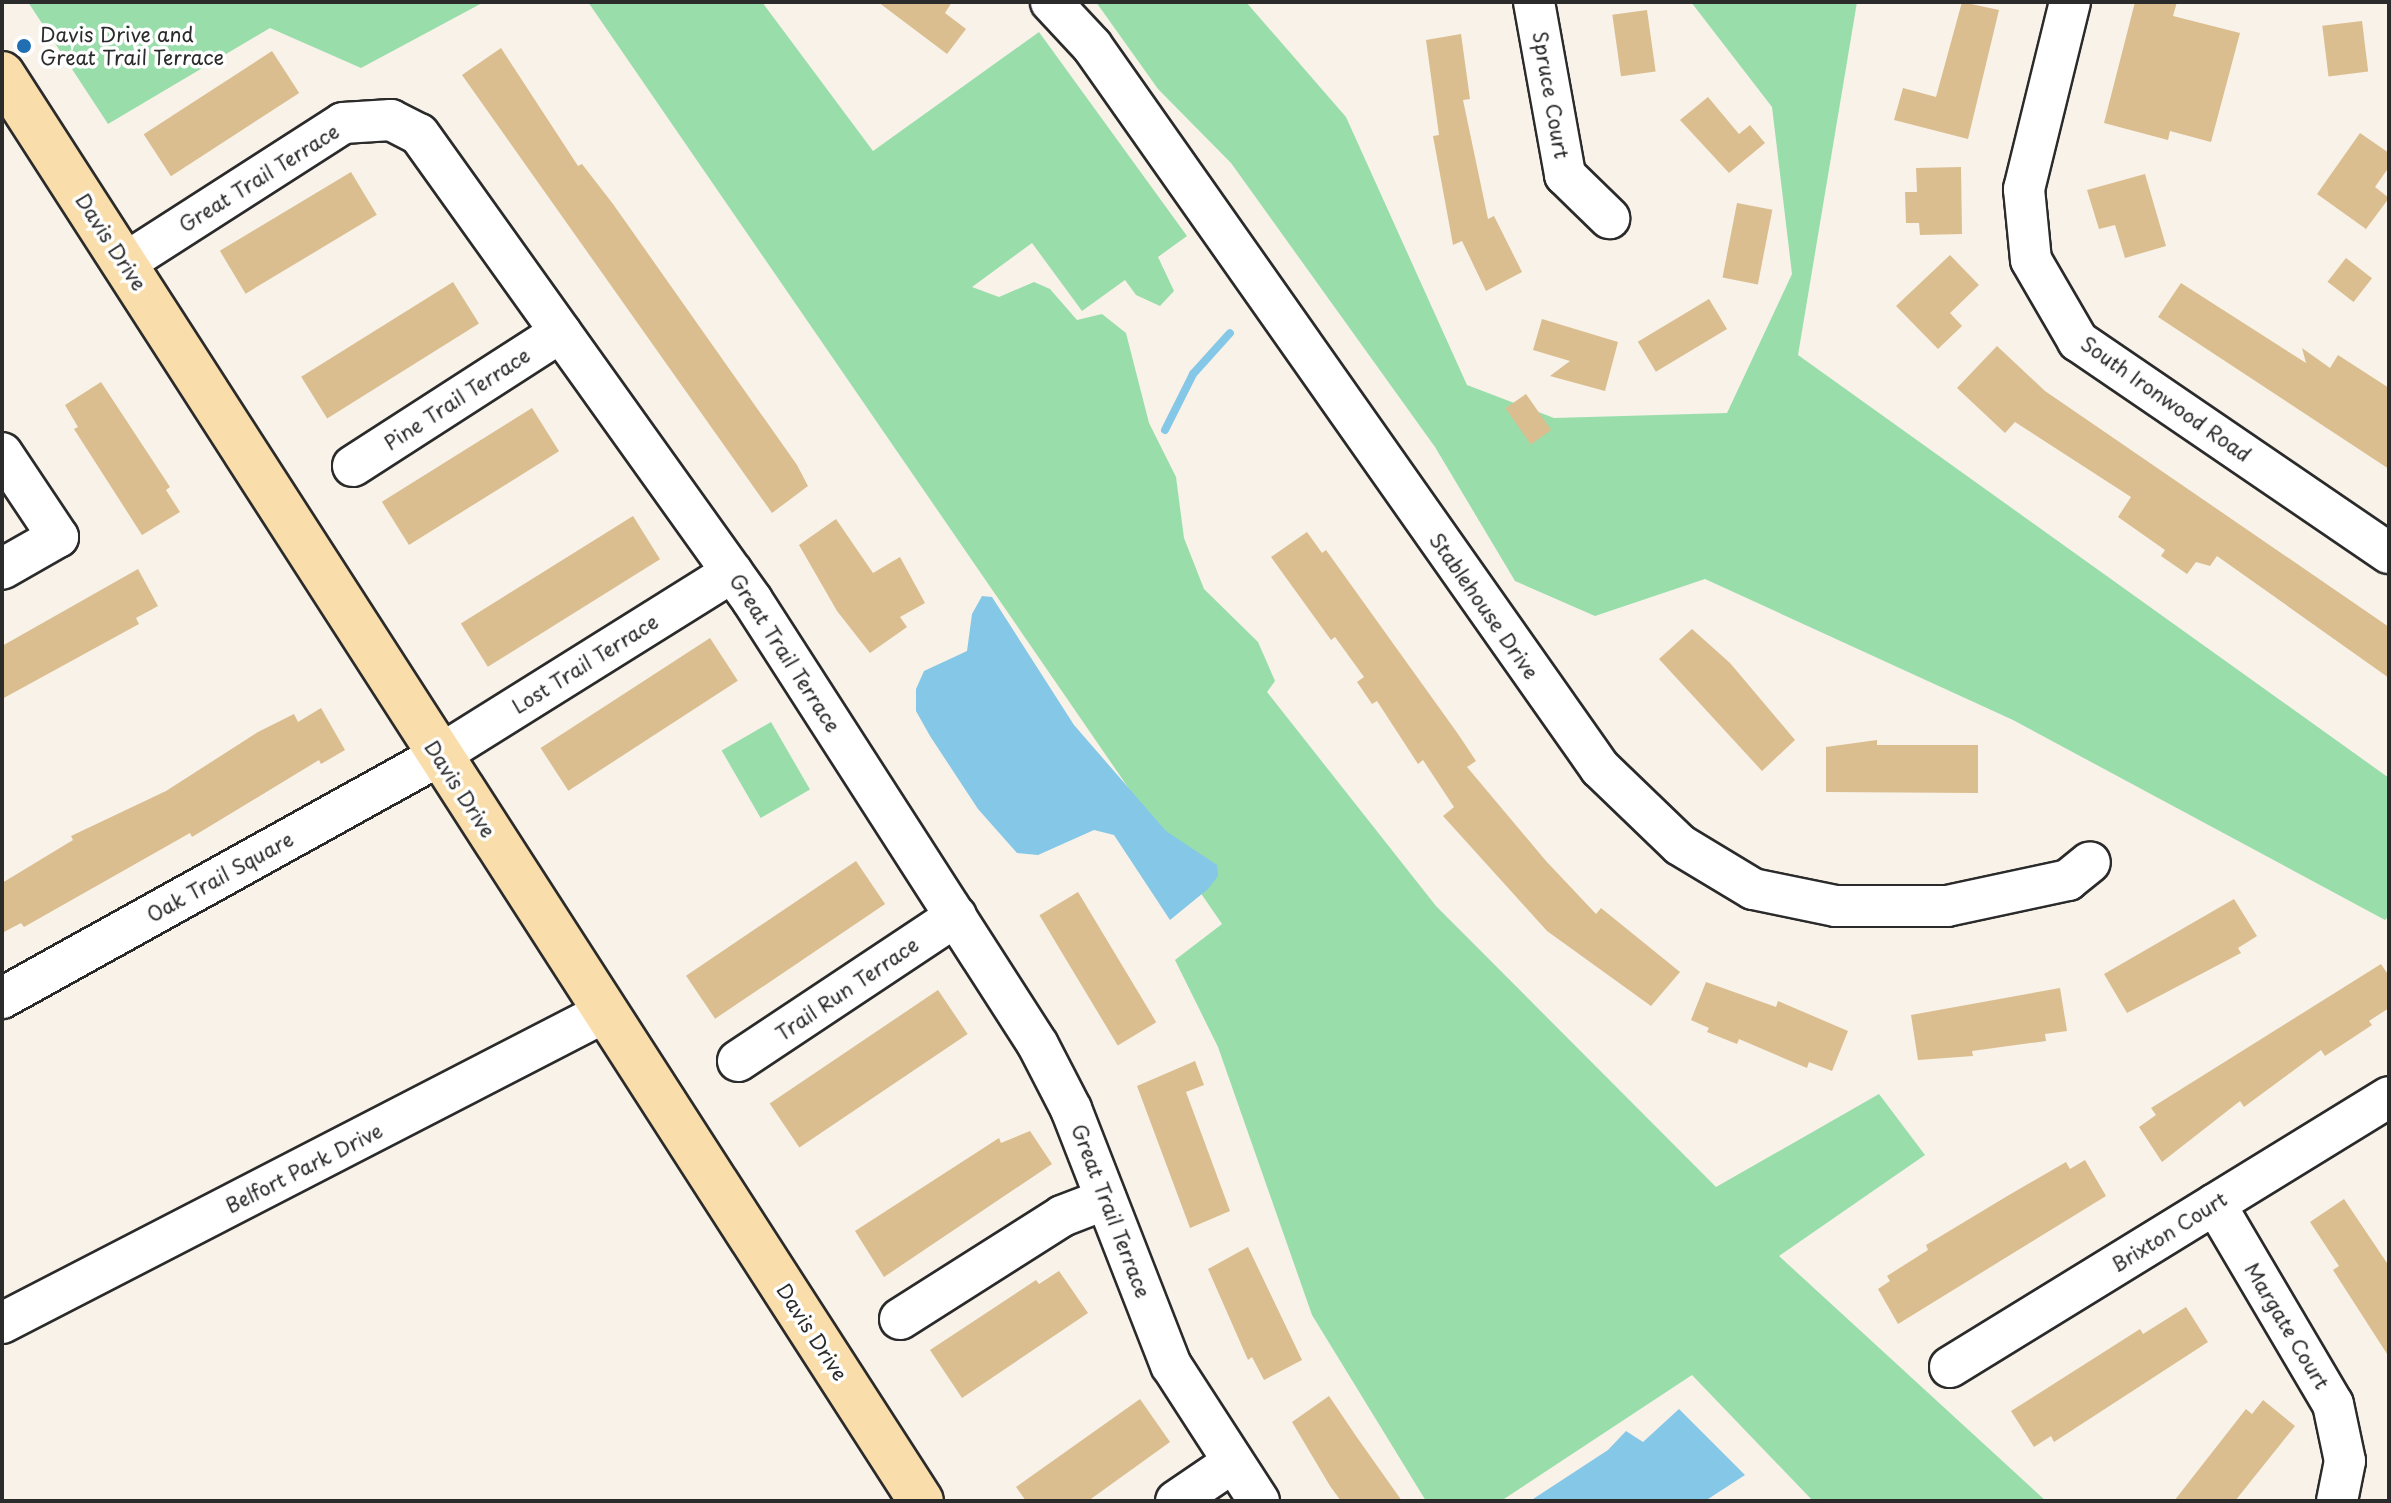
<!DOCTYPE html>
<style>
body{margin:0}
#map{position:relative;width:2391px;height:1503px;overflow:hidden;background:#f8f2e9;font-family:"Playpen Sans",sans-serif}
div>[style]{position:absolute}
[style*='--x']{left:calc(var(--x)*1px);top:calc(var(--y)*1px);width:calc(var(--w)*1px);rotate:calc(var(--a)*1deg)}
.green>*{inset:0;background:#99deaa;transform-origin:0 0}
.water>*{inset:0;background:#85c7e6}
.stream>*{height:8px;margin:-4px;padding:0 4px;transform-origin:4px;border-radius:4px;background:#85c7e6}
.building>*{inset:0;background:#dabe8f;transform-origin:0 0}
.roads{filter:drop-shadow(2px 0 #2b2b2b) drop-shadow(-2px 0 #2b2b2b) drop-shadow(0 2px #2b2b2b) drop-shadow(0 -2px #2b2b2b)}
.minor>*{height:40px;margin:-20px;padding:0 20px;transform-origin:20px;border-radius:20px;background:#fff}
.major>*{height:44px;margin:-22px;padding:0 22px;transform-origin:22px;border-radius:22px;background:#f9deab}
.dots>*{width:22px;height:22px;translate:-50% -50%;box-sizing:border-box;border:4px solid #fff;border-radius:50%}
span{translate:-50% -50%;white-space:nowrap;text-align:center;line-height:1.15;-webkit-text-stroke:7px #fff;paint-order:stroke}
.poi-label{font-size:20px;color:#2b2b2b}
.left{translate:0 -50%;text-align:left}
.street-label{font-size:20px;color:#2b2b2b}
.frame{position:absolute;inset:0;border:4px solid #2b2b2b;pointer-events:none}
</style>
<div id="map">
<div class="green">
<div style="clip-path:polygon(28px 2px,484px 2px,361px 68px,270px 28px,108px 124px)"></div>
<div style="clip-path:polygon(588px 2px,762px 2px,873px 151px,1039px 32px,1187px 236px,1158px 257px,1174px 291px,1160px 306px,1136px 295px,1125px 280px,1082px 311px,1032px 243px,972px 287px,999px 297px,1034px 282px,1050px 289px,1077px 320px,1102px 314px,1126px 333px,1149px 423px,1176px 477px,1184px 538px,1204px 589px,1258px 642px,1275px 681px,1267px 692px,1436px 906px,1716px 1187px,1879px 1094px,1925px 1155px,1779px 1256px,2046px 1501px,1813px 1501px,1692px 1375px,1501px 1501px,1426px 1501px,1312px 1315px,1218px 1047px,1175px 960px,1222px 924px)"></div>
<div style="clip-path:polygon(1096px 2px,1246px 2px,1346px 117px,1467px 385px,1554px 418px,1727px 413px,1792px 274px,1772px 107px,1691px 2px,1857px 2px,1798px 355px,2389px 778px,2389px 916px,2385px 920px,2013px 720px,1705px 579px,1595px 616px,1515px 581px,1435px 447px,1231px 163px,1158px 89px)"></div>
<div style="left:771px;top:722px;width:78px;height:57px;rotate:60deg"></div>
</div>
<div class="water">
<div style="clip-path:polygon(982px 596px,992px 597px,1074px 725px,1166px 831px,1217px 865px,1218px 876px,1208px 889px,1170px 920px,1114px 835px,1094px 830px,1038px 855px,1017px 853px,978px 809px,930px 736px,916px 711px,916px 689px,924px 671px,967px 651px,972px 614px)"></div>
<div style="clip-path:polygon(1679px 1409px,1745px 1475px,1705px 1501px,1530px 1501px,1608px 1450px,1626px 1431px,1643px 1442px)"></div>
</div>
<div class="stream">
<div style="--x:1165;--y:430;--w:63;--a:-63.4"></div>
<div style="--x:1193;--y:374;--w:55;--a:-47.9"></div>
</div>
<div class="building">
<div style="clip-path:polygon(878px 2px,952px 2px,945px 13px,966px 29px,947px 54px)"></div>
<div style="clip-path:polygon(1962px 2px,1999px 10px,1968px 139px,1894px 120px,1903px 88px,1936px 97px)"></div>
<div style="clip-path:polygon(2135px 2px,2177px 2px,2173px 16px,2240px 33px,2211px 142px,2170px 131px,2168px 140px,2104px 123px)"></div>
<div style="left:1647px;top:10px;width:62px;height:35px;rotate:82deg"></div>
<div style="left:2362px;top:21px;width:51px;height:40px;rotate:83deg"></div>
<div style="clip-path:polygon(1461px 34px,1470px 99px,1463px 100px,1488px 219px,1494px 216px,1522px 272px,1486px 291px,1462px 241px,1453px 245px,1433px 136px,1439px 135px,1426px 40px)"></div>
<div style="clip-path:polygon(501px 48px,578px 166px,582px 164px,613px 204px,797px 465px,808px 486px,772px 513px,462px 75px)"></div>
<div style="left:272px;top:51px;width:50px;height:153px;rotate:57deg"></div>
<div style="clip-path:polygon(1708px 97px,1739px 134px,1750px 125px,1765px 143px,1729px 173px,1680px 120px)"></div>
<div style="clip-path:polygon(2360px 133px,2389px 153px,2389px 167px,2375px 187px,2389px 198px,2366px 229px,2317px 194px)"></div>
<div style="clip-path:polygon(1961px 167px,1962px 234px,1920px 235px,1919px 223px,1906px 223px,1905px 192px,1917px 192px,1916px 168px)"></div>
<div style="left:351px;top:172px;width:50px;height:153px;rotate:59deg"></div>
<div style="clip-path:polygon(2145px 174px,2166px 246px,2125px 258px,2115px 225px,2099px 229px,2087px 190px)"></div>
<div style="left:1737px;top:203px;width:36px;height:76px;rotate:11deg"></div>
<div style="clip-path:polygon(1950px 255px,1979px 285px,1950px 313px,1962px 326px,1938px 349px,1896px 306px)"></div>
<div style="left:2346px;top:258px;width:33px;height:30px;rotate:38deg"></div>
<div style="left:453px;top:282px;width:49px;height:179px;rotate:58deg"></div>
<div style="clip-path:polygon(2181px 283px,2306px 363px,2302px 348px,2330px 368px,2338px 355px,2389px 388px,2389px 469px,2158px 317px)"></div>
<div style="left:1709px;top:299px;width:35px;height:83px;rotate:59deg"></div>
<div style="clip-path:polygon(1542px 319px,1618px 342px,1605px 391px,1550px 376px,1570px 361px,1533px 350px)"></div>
<div style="clip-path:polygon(1997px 346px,2045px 391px,2389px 627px,2389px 678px,2217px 556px,2210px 566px,2196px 562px,2187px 574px,2161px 556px,2165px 550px,2118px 517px,2131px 497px,2015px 422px,2005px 433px,1957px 388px)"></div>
<div style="clip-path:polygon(101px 382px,170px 487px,166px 490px,180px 512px,142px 535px,74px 429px,78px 427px,65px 405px)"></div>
<div style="left:1526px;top:394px;width:44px;height:25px;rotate:55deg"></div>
<div style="left:532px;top:408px;width:51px;height:177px;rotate:58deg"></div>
<div style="left:633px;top:516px;width:51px;height:203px;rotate:58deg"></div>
<div style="clip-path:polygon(836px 519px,873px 573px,900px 557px,925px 603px,900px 617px,907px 627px,870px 653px,837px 611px,799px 545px)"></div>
<div style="clip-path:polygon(1307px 532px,1322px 553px,1326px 550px,1458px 734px,1476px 761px,1467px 767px,1546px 861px,1596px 914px,1601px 908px,1680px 972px,1651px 1006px,1547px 931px,1443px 816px,1454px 807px,1423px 760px,1418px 764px,1377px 701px,1372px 704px,1357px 682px,1364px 677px,1335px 637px,1331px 640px,1271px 557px)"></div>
<div style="clip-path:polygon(138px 569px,158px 606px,136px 618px,139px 624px,2px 699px,2px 646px)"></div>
<div style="clip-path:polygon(1692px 629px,1730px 663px,1795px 740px,1762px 771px,1659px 659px)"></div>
<div style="left:710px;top:638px;width:51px;height:202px;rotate:57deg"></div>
<div style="clip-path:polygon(321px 708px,345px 750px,321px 764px,319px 760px,192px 837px,190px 833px,24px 927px,21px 923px,2px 933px,2px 883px,73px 840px,71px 836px,166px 791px,258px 732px,294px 714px,298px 722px)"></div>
<div style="clip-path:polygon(1877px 740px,1877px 745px,1978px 745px,1978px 793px,1826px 792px,1826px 747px)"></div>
<div style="left:856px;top:861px;width:52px;height:205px;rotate:56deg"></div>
<div style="left:1078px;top:892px;width:152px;height:45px;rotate:59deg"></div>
<div style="clip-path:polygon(2234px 899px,2257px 936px,2238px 948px,2241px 953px,2127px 1013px,2104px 974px)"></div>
<div style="clip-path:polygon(2381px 964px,2389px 976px,2389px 1008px,2369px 1021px,2372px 1025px,2325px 1056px,2321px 1050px,2244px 1107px,2240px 1101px,2162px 1162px,2139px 1127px,2156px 1115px,2151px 1108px)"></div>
<div style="clip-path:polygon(1706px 982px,1776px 1007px,1778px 1001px,1848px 1031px,1832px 1071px,1809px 1062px,1807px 1068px,1739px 1039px,1737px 1044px,1707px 1032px,1709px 1028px,1691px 1020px)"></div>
<div style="clip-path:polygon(2060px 988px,2067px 1031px,2045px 1034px,2046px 1041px,1972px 1051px,1973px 1056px,1918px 1060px,1911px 1015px)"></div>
<div style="left:938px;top:990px;width:53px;height:203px;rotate:56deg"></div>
<div style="clip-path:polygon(1195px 1061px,1204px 1085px,1186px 1092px,1230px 1211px,1190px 1228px,1137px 1086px)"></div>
<div style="clip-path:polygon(1030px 1131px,1052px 1164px,884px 1277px,855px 1231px,999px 1138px,1001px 1143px)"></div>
<div style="clip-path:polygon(2085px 1160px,2106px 1196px,1898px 1324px,1878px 1289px,1890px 1281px,1887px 1276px,1928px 1250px,1926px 1245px,2009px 1195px,2066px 1162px,2070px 1169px)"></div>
<div style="clip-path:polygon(2344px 1199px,2389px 1266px,2389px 1357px,2333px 1270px,2339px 1266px,2310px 1222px)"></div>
<div style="clip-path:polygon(1248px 1247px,1302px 1360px,1264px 1380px,1252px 1357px,1248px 1360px,1208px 1269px)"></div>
<div style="clip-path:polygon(1059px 1271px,1088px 1313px,962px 1398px,930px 1350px,1036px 1280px,1039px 1284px)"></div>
<div style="clip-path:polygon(2186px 1307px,2208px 1342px,2054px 1442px,2051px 1436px,2034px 1447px,2011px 1411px,2140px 1329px,2143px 1334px)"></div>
<div style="clip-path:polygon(1329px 1396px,1356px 1436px,1402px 1501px,1341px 1501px,1330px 1486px,1292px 1422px)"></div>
<div style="clip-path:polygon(1140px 1399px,1170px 1442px,1088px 1501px,1026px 1501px,1016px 1487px)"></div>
<div style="clip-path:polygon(2263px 1400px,2295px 1426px,2235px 1501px,2174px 1501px,2246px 1409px,2252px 1414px)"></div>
</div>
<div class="roads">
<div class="minor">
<div style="--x:1051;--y:2;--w:60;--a:47"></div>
<div style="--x:1092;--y:46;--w:883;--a:54.87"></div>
<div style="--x:1600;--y:768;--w:111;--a:43.9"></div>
<div style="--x:1680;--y:845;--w:85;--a:31.1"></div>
<div style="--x:1753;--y:889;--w:85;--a:11.6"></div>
<div style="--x:1836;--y:906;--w:111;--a:0"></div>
<div style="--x:1947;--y:906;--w:124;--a:-12.1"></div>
<div style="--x:2068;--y:880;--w:28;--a:-39"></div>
<div style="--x:1534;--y:2;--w:176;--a:79.8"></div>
<div style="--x:1565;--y:175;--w:62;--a:44.3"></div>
<div style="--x:2070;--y:2;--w:193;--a:103.8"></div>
<div style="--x:2024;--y:189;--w:71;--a:84.4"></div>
<div style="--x:2031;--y:260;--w:94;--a:59.9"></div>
<div style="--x:2078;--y:341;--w:376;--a:34.3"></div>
<div style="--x:125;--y:263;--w:259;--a:-32.7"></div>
<div style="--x:343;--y:123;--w:48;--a:-3.6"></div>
<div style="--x:391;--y:120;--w:31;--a:27"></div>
<div style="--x:419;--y:134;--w:573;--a:54.45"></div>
<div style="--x:752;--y:600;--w:529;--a:57.27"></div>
<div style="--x:1038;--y:1045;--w:72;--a:62.7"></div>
<div style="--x:1071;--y:1109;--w:275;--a:68.7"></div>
<div style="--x:1171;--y:1365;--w:162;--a:57.1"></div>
<div style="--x:2;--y:453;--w:101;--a:56.3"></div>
<div style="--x:58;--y:537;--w:64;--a:150.3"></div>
<div style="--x:353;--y:466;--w:247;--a:-32.8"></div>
<div style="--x:2;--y:998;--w:499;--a:-29"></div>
<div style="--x:438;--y:756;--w:347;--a:-32"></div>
<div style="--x:738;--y:1061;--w:262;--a:-33.6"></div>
<div style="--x:2215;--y:1204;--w:232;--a:59.5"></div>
<div style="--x:2333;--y:1404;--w:58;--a:78.1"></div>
<div style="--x:2345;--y:1461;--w:41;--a:101.3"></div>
<div style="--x:900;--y:1319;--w:192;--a:-32.4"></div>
<div style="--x:1062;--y:1216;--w:47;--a:-21.1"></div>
<div style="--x:2;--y:1323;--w:678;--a:-27.28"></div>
<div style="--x:1950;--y:1367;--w:515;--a:-31.59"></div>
<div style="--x:1176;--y:1501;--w:68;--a:-34.2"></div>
</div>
<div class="major">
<div style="--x:2;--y:74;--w:1697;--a:57.22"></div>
</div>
</div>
<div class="dots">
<div style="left:24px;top:46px;background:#1f6fb2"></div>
</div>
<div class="poi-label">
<span class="left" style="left:40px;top:46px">Davis Drive and<br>Great Trail Terrace</span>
</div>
<div class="street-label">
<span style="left:1551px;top:95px;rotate:80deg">Spruce Court</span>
<span style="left:259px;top:178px;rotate:-32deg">Great Trail Terrace</span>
<span style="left:111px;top:242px;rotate:57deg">Davis Drive</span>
<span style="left:457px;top:399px;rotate:-33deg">Pine Trail Terrace</span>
<span style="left:2166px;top:399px;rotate:35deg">South Ironwood Road</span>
<span style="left:1484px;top:606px;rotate:55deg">Stablehouse Drive</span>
<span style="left:785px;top:653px;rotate:57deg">Great Trail Terrace</span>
<span style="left:585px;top:664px;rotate:-32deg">Lost Trail Terrace</span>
<span style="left:460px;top:789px;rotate:57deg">Davis Drive</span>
<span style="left:220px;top:877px;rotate:-29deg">Oak Trail Square</span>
<span style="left:847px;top:989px;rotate:-34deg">Trail Run Terrace</span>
<span style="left:304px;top:1168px;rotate:-27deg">Belfort Park Drive</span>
<span style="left:1111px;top:1211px;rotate:69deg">Great Trail Terrace</span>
<span style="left:2169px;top:1232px;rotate:-32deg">Brixton Court</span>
<span style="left:2287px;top:1326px;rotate:59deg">Margate Court</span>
<span style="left:812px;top:1332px;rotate:57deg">Davis Drive</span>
</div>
<div class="frame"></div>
</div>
